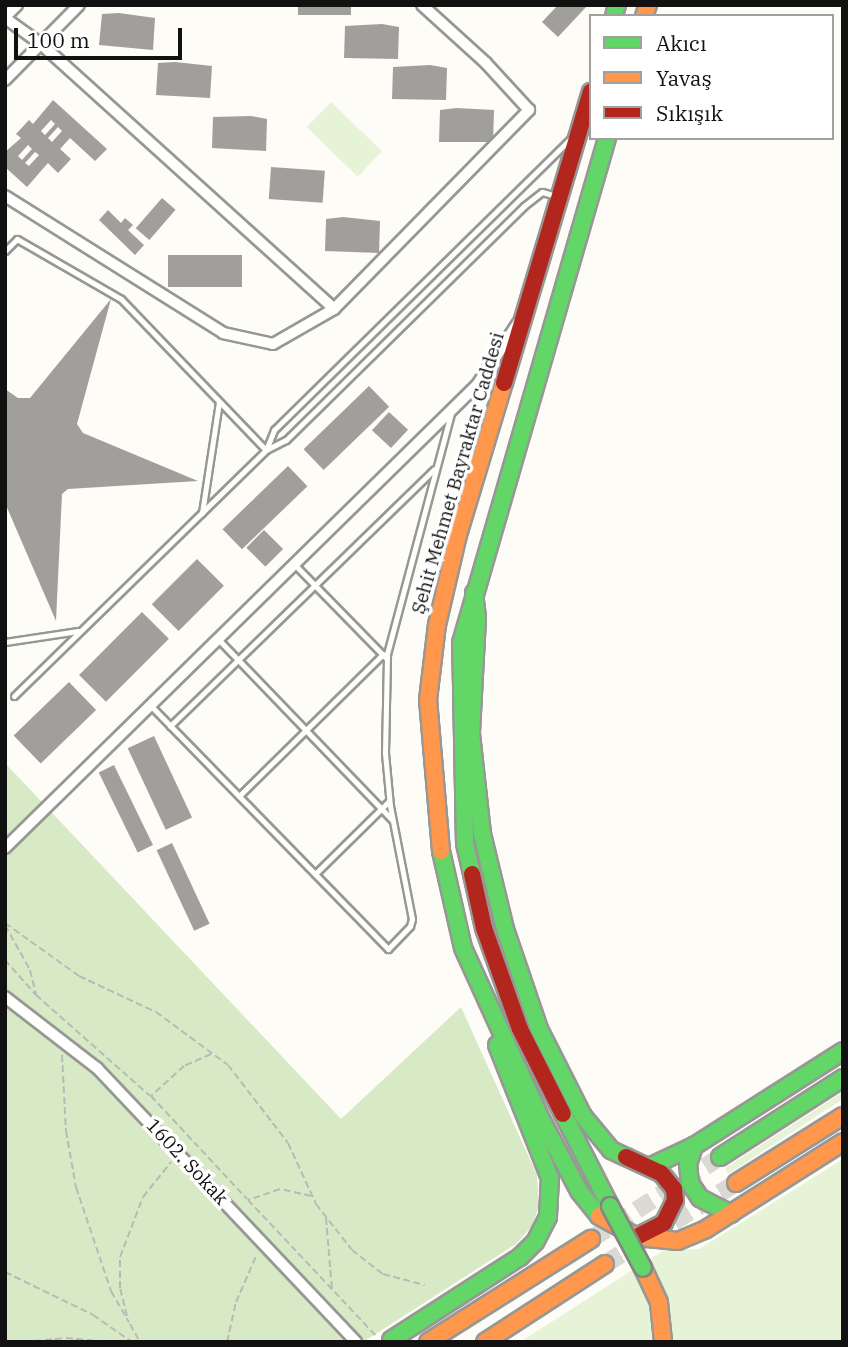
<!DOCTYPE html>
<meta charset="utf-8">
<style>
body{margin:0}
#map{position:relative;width:848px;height:1347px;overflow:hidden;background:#fdfcf7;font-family:"IBM Plex Serif",serif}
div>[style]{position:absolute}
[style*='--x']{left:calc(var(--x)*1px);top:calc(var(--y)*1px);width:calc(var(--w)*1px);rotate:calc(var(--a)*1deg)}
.green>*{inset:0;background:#e7f3d7;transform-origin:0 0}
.forest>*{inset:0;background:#d8eac5}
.building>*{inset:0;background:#a19f9c;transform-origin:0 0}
.primary-tunnel>*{height:18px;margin-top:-9px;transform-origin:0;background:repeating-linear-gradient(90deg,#dad9d4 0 18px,transparent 0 27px)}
.path>*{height:2px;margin-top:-1px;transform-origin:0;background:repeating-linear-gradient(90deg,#b9b9b8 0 7px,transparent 0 10.5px)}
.roads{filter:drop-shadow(2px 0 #979795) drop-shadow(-2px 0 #979795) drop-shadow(0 2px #979795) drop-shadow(0 -2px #979795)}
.lane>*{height:5px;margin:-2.5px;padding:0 2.5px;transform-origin:2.5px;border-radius:2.5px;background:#fffffe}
.street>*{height:10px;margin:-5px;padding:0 5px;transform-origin:5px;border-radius:5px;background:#fffffe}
.fast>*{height:16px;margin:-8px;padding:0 8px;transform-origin:8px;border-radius:8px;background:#63d668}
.slow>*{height:16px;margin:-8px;padding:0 8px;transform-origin:8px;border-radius:8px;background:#ff974d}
.jam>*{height:16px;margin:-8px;padding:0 8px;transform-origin:8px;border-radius:8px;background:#b3261e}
.bridges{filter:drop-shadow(2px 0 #858482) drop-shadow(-2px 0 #858482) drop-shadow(0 2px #858482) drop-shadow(0 -2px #858482)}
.fast-bridge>*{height:16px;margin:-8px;padding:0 8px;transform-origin:8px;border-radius:8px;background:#63d668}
span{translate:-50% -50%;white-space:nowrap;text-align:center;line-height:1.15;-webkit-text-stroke:7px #fff;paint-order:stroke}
.street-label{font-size:19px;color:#111}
.frame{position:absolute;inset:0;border:7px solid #111;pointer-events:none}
.legend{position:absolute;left:589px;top:14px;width:245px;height:126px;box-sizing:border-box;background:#fff;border:2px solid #a0a0a0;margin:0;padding:9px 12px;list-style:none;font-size:21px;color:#111}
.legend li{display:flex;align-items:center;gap:14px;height:35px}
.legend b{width:35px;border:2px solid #a0a0a0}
.scale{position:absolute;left:14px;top:28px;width:168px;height:32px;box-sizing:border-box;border:4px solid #111;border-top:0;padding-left:9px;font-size:21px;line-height:24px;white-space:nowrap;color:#111;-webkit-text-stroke:5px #fff;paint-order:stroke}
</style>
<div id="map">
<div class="green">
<div style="left:331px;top:102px;width:71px;height:35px;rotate:44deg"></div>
<div style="clip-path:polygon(843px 1092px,843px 1099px,728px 1174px,725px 1168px)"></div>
<div style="clip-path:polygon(843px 1159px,843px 1342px,520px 1342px,664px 1250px,699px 1249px)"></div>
</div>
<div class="forest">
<div style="clip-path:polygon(5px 763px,341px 1119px,461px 1007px,537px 1175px,539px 1206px,532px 1226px,516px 1244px,363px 1342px,5px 1342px)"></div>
</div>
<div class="building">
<div style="left:298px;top:5px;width:53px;height:10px"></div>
<div style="clip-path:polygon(558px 5px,588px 5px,558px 37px,542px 22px)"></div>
<div style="clip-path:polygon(119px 13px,155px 18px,153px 50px,99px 45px,102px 14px)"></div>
<div style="clip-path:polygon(382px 24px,399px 27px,398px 59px,344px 58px,345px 26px)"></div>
<div style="clip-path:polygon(175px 62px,212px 66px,210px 98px,156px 95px,158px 63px)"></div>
<div style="clip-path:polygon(430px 65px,447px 68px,446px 100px,392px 99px,393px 67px)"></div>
<div style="clip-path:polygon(evenodd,53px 100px,107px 149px,95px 161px,70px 138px,60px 149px,71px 159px,58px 173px,48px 163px,27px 187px,5px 167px,5px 152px,21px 138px,16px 134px,29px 120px,33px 124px,53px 100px,51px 120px,55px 124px,45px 135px,41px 131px,51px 120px,53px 100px,58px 127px,62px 131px,52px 142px,48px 138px,58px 127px,53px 100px,28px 145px,32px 149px,22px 160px,18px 156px,28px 145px,53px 100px,35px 152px,39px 155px,29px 166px,25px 163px,35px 152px)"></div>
<div style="clip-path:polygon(456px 108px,494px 110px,493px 142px,439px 142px,440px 110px)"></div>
<div style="clip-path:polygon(251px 116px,267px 119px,266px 151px,212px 148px,213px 117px)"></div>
<div style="left:271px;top:167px;width:54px;height:32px;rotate:4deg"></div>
<div style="left:162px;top:198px;width:18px;height:40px;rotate:41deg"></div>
<div style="clip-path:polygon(108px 210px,121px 223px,125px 218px,133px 225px,128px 230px,144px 245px,135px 255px,99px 220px)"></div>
<div style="clip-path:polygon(343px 217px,380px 221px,379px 253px,325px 251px,326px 219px)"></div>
<div style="left:168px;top:255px;width:74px;height:32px"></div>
<div style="clip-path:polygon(111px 299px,77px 424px,83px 433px,198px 481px,68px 489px,62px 494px,56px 621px,5px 503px,5px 389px,18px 398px,30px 398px)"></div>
<div style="left:369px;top:386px;width:29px;height:91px;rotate:46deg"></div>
<div style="left:389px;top:412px;width:26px;height:25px;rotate:43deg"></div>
<div style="left:288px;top:466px;width:28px;height:91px;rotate:46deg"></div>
<div style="left:264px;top:530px;width:27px;height:25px;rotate:45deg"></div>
<div style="left:197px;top:559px;width:38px;height:64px;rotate:45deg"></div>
<div style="left:142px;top:612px;width:38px;height:89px;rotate:45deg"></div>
<div style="left:69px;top:682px;width:39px;height:77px;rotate:46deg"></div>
<div style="left:154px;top:736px;width:90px;height:29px;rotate:65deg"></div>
<div style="left:114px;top:765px;width:89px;height:17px;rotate:64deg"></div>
<div style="left:172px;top:843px;width:89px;height:17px;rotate:65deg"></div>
</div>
<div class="primary-tunnel">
<div style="--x:591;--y:1239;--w:153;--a:-32.4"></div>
<div style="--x:605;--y:1264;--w:154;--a:-31.7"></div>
</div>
<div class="path">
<div style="--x:5;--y:923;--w:91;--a:35.6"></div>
<div style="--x:79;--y:976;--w:85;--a:25.1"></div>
<div style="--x:156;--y:1012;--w:89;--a:36.4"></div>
<div style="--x:228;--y:1065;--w:98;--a:52.4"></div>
<div style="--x:288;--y:1143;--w:67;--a:65.3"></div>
<div style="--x:316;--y:1204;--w:58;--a:52"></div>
<div style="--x:352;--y:1250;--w:39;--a:38"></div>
<div style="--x:383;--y:1274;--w:43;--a:14.7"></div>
<div style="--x:5;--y:925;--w:51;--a:60.9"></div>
<div style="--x:30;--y:970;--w:25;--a:76"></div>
<div style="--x:5;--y:960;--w:47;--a:48.5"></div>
<div style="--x:36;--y:995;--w:152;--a:41.5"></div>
<div style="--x:211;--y:1054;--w:30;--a:156"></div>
<div style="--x:184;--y:1066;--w:45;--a:137.7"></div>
<div style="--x:151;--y:1096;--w:141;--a:47"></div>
<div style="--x:62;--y:1055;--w:76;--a:87"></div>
<div style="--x:66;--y:1131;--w:57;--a:79.9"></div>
<div style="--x:76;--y:1187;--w:110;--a:71.4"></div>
<div style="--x:111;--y:1291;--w:36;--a:60"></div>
<div style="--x:311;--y:1196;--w:32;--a:-167"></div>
<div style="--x:280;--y:1189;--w:34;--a:161"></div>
<div style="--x:248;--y:1200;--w:187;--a:46.7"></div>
<div style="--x:326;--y:1218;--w:71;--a:85.2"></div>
<div style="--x:5;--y:1272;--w:98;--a:26"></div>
<div style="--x:93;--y:1315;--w:47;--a:34.7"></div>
<div style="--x:127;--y:1316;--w:29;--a:-104"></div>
<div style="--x:120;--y:1288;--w:31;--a:-90"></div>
<div style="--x:120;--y:1257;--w:64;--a:-69"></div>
<div style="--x:143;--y:1197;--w:45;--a:-51.3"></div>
<div style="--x:130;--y:1324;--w:21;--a:61"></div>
<div style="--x:24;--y:1342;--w:42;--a:-5.4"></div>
<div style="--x:66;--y:1338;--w:44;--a:5.2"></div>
<div style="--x:227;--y:1342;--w:41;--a:-77.3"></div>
<div style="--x:236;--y:1302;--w:52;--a:-66.4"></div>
</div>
<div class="roads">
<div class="lane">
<div style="--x:5;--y:251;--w:17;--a:-45"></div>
<div style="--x:17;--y:239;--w:120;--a:30"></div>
<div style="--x:121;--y:299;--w:209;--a:46.2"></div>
<div style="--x:266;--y:450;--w:22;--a:-68"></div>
<div style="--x:274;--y:430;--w:417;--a:-44.5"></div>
<div style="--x:202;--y:513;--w:112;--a:-81.3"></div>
<div style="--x:294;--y:564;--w:130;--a:45.6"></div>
<div style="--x:218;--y:639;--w:251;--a:46.1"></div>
<div style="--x:5;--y:642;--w:74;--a:-8.6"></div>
<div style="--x:14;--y:696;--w:352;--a:-44.3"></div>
<div style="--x:266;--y:450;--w:22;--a:-27"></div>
<div style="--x:286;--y:440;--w:334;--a:-44.5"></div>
<div style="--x:524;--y:206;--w:23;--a:-38"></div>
<div style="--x:542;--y:192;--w:18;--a:16"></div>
<div style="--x:150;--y:705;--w:341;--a:45.7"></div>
<div style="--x:388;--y:949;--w:32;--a:-46"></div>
<div style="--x:410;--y:926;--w:7;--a:-74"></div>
<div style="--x:412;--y:919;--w:115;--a:-101"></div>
<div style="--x:390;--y:806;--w:53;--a:-95.4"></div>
<div style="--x:385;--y:753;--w:99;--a:-88.8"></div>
<div style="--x:387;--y:654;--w:249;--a:-75.1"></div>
<div style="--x:170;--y:726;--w:368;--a:-44.2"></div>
<div style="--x:239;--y:796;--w:202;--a:-44.6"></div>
<div style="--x:315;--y:874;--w:104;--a:-44.6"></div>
</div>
<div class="street">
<div style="--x:5;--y:17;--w:17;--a:-45"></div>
<div style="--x:5;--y:18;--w:44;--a:35.8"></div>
<div style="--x:41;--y:44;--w:395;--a:42.1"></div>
<div style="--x:5;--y:80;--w:105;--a:-45.4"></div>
<div style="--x:5;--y:196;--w:257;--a:32.1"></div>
<div style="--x:223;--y:333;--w:51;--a:12.4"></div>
<div style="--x:273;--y:344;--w:70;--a:-29.8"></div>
<div style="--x:334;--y:309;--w:279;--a:-45.6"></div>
<div style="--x:529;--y:110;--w:64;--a:-132.5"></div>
<div style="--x:486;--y:63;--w:86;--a:-137.8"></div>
<div style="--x:5;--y:848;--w:661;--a:-44.45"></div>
<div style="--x:477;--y:385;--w:74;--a:-56.5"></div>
<div style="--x:5;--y:997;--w:116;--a:37.7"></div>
<div style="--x:97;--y:1068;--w:377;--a:46.6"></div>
</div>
<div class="fast">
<div style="--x:614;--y:16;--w:11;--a:-75"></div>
<div style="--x:474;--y:593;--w:25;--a:83"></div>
<div style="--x:477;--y:618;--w:116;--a:93"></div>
<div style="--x:471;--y:734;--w:101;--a:83.7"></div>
<div style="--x:482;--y:834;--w:98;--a:76.4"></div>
<div style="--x:505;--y:929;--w:106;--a:71.2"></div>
<div style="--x:539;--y:1029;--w:97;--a:63.2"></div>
<div style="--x:583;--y:1116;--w:44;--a:50.5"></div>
<div style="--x:611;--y:1150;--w:17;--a:25"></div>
<div style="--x:441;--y:851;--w:99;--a:77.2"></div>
<div style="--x:463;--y:948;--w:190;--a:65.5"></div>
<div style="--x:542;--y:1121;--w:79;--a:62.1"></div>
<div style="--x:579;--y:1191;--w:32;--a:51"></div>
<div style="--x:472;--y:874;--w:32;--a:-103"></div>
<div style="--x:465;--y:843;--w:200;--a:-91.1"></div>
<div style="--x:461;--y:643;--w:526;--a:-73.87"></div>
<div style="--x:497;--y:1045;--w:143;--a:68.3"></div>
<div style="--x:550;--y:1178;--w:39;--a:93"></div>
<div style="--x:548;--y:1217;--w:28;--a:117"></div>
<div style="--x:563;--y:1114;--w:103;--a:62.9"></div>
<div style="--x:694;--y:1146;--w:19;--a:108"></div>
<div style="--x:688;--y:1164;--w:19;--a:84"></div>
<div style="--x:690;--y:1183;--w:18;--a:56"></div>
<div style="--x:700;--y:1198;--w:35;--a:27"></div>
<div style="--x:720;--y:1157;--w:146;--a:-32.7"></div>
<div style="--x:649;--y:1167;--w:50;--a:-25"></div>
<div style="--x:694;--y:1146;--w:177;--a:-32.5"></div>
<div style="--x:391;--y:1340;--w:153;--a:-32.8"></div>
<div style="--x:520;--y:1257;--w:21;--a:-45"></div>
</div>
<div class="slow">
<div style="--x:644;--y:16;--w:12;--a:-70"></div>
<div style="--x:441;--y:851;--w:152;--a:-94.9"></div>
<div style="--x:428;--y:700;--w:76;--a:-83.2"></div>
<div style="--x:437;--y:625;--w:92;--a:-76.9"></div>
<div style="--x:458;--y:535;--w:159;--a:-73.2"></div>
<div style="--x:736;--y:1183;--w:126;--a:-32.1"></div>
<div style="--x:599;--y:1216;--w:43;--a:28.9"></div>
<div style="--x:637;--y:1237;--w:41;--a:5.6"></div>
<div style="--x:678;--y:1241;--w:30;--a:-23"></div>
<div style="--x:706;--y:1229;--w:162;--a:-32.4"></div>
<div style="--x:643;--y:1268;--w:38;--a:65"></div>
<div style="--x:659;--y:1303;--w:39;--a:84"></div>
<div style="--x:428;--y:1342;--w:193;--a:-32.3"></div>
<div style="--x:485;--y:1342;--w:143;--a:-33"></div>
</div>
<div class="jam">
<div style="--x:504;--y:383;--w:304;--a:-73.4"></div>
<div style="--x:472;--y:874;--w:55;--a:77.5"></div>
<div style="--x:484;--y:928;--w:107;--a:70.4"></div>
<div style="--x:520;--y:1029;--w:95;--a:63.2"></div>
<div style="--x:626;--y:1157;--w:38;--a:25"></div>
<div style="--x:661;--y:1173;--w:21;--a:51"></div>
<div style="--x:674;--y:1189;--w:11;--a:85"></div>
<div style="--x:675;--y:1200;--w:25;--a:116"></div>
<div style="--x:664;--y:1223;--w:30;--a:153"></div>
</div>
</div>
<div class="bridges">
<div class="fast-bridge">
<div style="--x:610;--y:1206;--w:70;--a:62"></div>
</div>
</div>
<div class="street-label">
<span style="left:458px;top:473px;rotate:-74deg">Şehit Mehmet Bayraktar Caddesi</span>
<span style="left:187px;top:1162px;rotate:47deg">1602. Sokak</span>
</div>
<div class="frame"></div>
<ul class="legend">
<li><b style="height:9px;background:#63d668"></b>Akıcı</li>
<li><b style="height:9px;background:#ff974d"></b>Yavaş</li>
<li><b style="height:9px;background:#b3261e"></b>Sıkışık</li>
</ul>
<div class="scale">100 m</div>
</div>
